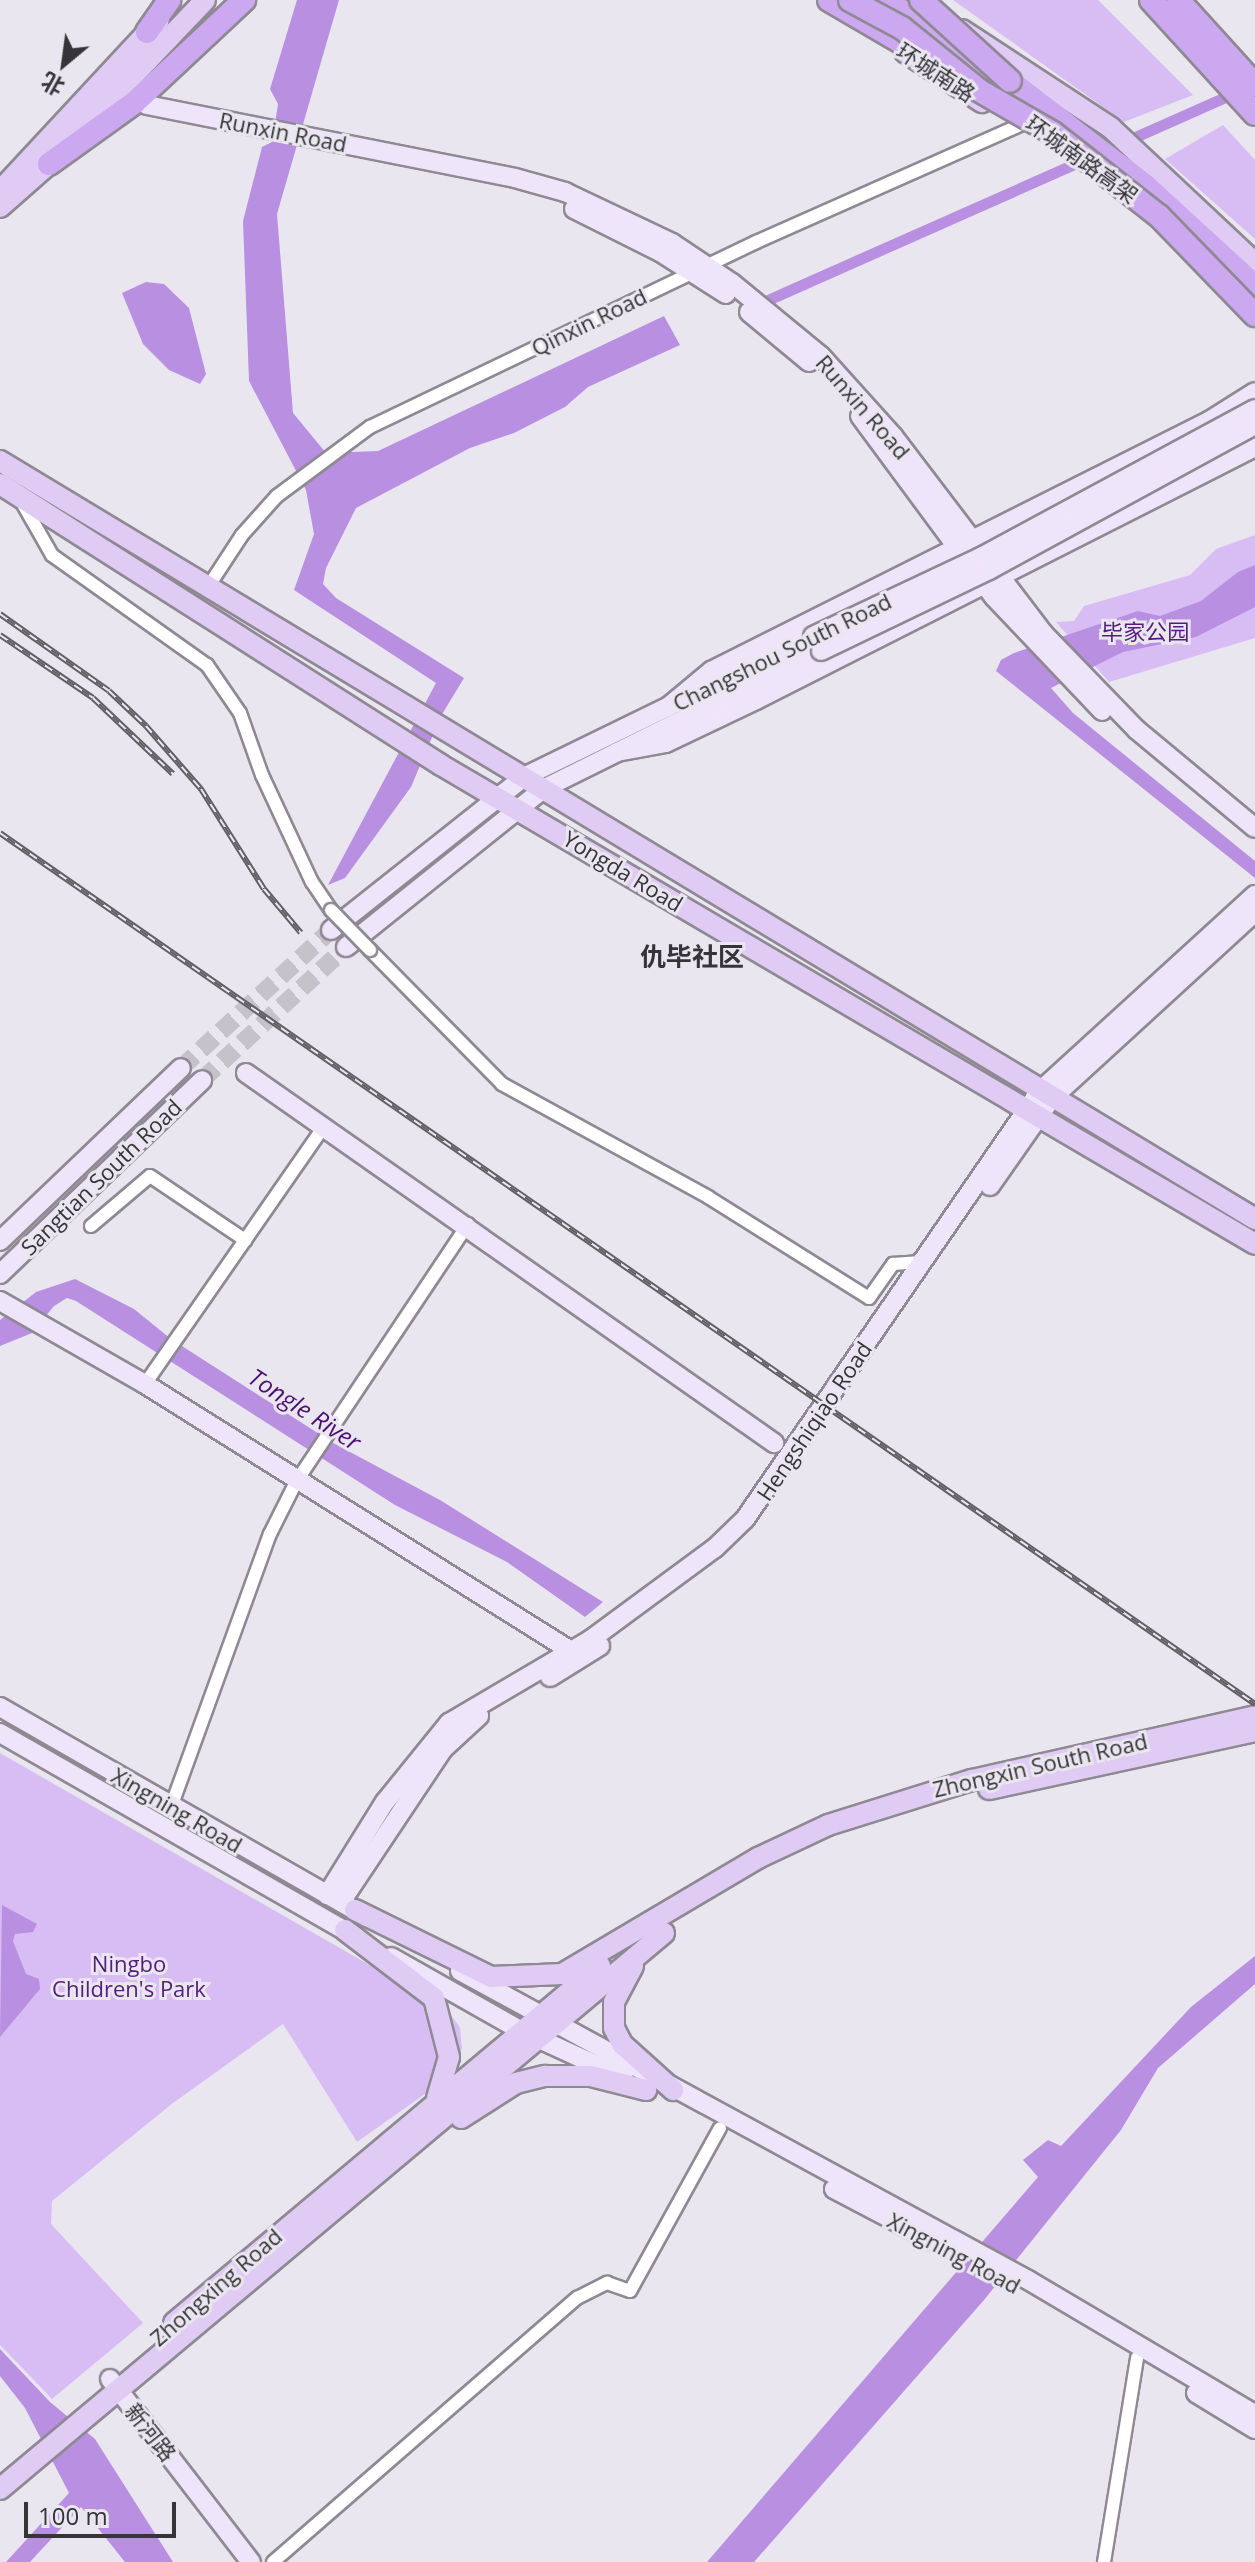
<!DOCTYPE html>
<meta charset="utf-8">
<style>
body{margin:0}
#map{position:relative;width:1255px;height:2562px;overflow:hidden;background:#eae6ef;font-family:"Open Sans","Noto Sans SC",sans-serif}
div>[style]{position:absolute}
[style*='--x']{left:calc(var(--x)*1px);top:calc(var(--y)*1px);width:calc(var(--w)*1px);rotate:calc(var(--a)*1deg)}
.green>*{inset:0;background:#d8bdf5}
.water>*{inset:0;background:#b98fe2}
.canal>*{height:11px;margin:-5.5px;padding:0 5.5px;transform-origin:5.5px;border-radius:5.5px;background:#b98fe2}
.secondary-tunnel>*{height:18px;margin-top:-9px;transform-origin:0;background:repeating-linear-gradient(90deg,#c6c2ca 0 18px,transparent 0 27px)}
.roads{filter:drop-shadow(2px 0 #8e8992) drop-shadow(-2px 0 #8e8992) drop-shadow(0 2px #8e8992) drop-shadow(0 -2px #8e8992)}
.street>*{height:12px;margin:-6px;padding:0 6px;transform-origin:6px;border-radius:6px;background:#fff}
.secondary>*{height:18px;margin:-9px;padding:0 9px;transform-origin:9px;border-radius:9px;background:#efe5fa}
.primary>*{height:20px;margin:-10px;padding:0 10px;transform-origin:10px;border-radius:10px;background:#e0cbf5}
.highway>*{height:22px;margin:-11px;padding:0 11px;transform-origin:11px;border-radius:11px;background:#cba8ef}
.rail>*{height:6px;margin-top:-3px;transform-origin:0;background:repeating-linear-gradient(90deg,#eae6ef 0 9px,#615f64 0 18px);box-sizing:border-box;border-block:2px solid #615f64}
.bridges{filter:drop-shadow(2px 0 #8e8992) drop-shadow(-2px 0 #8e8992) drop-shadow(0 2px #8e8992) drop-shadow(0 -2px #8e8992)}
.street-bridge>*{height:12px;margin:-6px;padding:0 6px;transform-origin:6px;border-radius:6px;background:#fff}
.secondary-bridge>*{height:18px;margin:-9px;padding:0 9px;transform-origin:9px;border-radius:9px;background:#efe5fa}
.highway-bridge>*{height:22px;margin:-11px;padding:0 11px;transform-origin:11px;border-radius:11px;background:#cba8ef}
span{translate:-50% -50%;white-space:nowrap;text-align:center;line-height:1.15;-webkit-text-stroke:6px #eae6ef;paint-order:stroke}
.street-label{font-size:22px;color:#363438}
.park-label{font-size:22px;color:#541c7c}
.water-label{font-size:24px;color:#4c1073;font-style:italic}
.quarter-label{font-size:26px;color:#363438;font-weight:700}
.north{position:absolute;left:24px;top:24px;width:80px;height:80px;-webkit-text-stroke:6px #eae6ef;paint-order:stroke;rotate:209deg;font-size:22px;font-weight:700;line-height:32px;text-align:center;color:#363438}
.north::after{content:'';display:block;margin:auto;width:28px;height:36px;background:#363438;clip-path:polygon(50% 0,100% 100%,50% 72%,0 100%)}
.scale{position:absolute;left:24px;top:2502px;width:152px;height:36px;box-sizing:border-box;border:4px solid #363438;border-top:0;padding-left:10px;font-size:24px;line-height:28px;white-space:nowrap;color:#363438;-webkit-text-stroke:6px #eae6ef;paint-order:stroke}
</style>
<div id="map">
<div class="green">
<div style="clip-path:polygon(953px 0,1098px 0,1193px 95px,1124px 122px)"></div>
<div style="clip-path:polygon(1223px 125px,1255px 160px,1255px 239px,1165px 159px)"></div>
<div style="clip-path:polygon(1255px 535px,1255px 638px,1109px 682px,1056px 622px,1074px 621px,1084px 606px,1190px 575px,1216px 549px)"></div>
<div style="clip-path:polygon(0 1753px,420px 1994px,449px 2012px,460px 2028px,462px 2048px,455px 2066px,439px 2084px,357px 2142px,283px 2024px,173px 2103px,52px 2201px,51px 2224px,143px 2323px,52px 2399px,0 2345px)"></div>
</div>
<div class="water">
<div style="clip-path:polygon(297px 0,339px 0,277px 214px,293px 413px,326px 453px,378px 451px,664px 316px,680px 345px,588px 387px,565px 407px,514px 433px,470px 448px,356px 508px,326px 568px,323px 584px,336px 598px,464px 678px,441px 716px,411px 787px,345px 878px,328px 885px,436px 683px,294px 590px,314px 534px,306px 490px,249px 381px,243px 221px,262px 147px,272px 142px,278px 104px,270px 89px)"></div>
<div style="clip-path:polygon(146px 282px,164px 284px,189px 308px,206px 374px,200px 384px,169px 370px,143px 344px,122px 293px)"></div>
<div style="clip-path:polygon(1255px 565px,1255px 607px,1196px 637px,1123px 652px,1051px 688px,1073px 713px,1255px 861px,1255px 878px,996px 671px,1001px 660px,1014px 653px,1138px 611px,1160px 616px,1201px 601px,1238px 572px)"></div>
<div style="clip-path:polygon(75px 1279px,134px 1309px,171px 1339px,335px 1444px,440px 1500px,603px 1602px,585px 1617px,507px 1562px,395px 1505px,76px 1301px,67px 1298px,54px 1306px,32px 1333px,0 1346px,0 1320px,36px 1292px)"></div>
<div style="clip-path:polygon(2px 1905px,37px 1924px,33px 1932px,15px 1934px,13px 1941px,26px 1974px,39px 1979px,40px 1989px,0 2037px)"></div>
<div style="clip-path:polygon(1255px 1956px,1255px 1984px,1158px 2068px,1121px 2130px,984px 2300px,754px 2562px,707px 2562px,1038px 2177px,1023px 2160px,1048px 2140px,1061px 2146px,1191px 2007px)"></div>
<div style="clip-path:polygon(0 2349px,50px 2402px,95px 2439px,173px 2562px,125px 2562px,81px 2507px,30px 2562px,6px 2562px,69px 2493px,25px 2408px,0 2376px)"></div>
</div>
<div class="canal">
<div style="--x:754;--y:306;--w:531;--a:-23.91"></div>
</div>
<div class="secondary-tunnel">
<div style="--x:181;--y:1068;--w:204;--a:-42.6"></div>
<div style="--x:202;--y:1080;--w:196;--a:-42.7"></div>
</div>
<div class="roads">
<div class="street">
<div style="--x:20;--y:499;--w:64;--a:60.3"></div>
<div style="--x:52;--y:555;--w:190;--a:35.4"></div>
<div style="--x:207;--y:665;--w:58;--a:55.5"></div>
<div style="--x:240;--y:713;--w:66;--a:70.5"></div>
<div style="--x:262;--y:775;--w:118;--a:65"></div>
<div style="--x:312;--y:882;--w:34;--a:56"></div>
<div style="--x:208;--y:587;--w:62;--a:-56.8"></div>
<div style="--x:242;--y:535;--w:52;--a:-48.1"></div>
<div style="--x:277;--y:496;--w:116;--a:-36.6"></div>
<div style="--x:370;--y:427;--w:428;--a:-25.6"></div>
<div style="--x:756;--y:242;--w:289;--a:-23.9"></div>
<div style="--x:370;--y:950;--w:188;--a:45.4"></div>
<div style="--x:502;--y:1084;--w:235;--a:28.7"></div>
<div style="--x:708;--y:1197;--w:190;--a:32.1"></div>
<div style="--x:869;--y:1298;--w:42;--a:-54.8"></div>
<div style="--x:893;--y:1264;--w:31;--a:-4"></div>
<div style="--x:91;--y:1226;--w:77;--a:-40.3"></div>
<div style="--x:150;--y:1176;--w:115;--a:34"></div>
<div style="--x:145;--y:1384;--w:314;--a:-55.2"></div>
<div style="--x:171;--y:1807;--w:290;--a:-70.1"></div>
<div style="--x:270;--y:1534;--w:58;--a:-63.4"></div>
<div style="--x:296;--y:1482;--w:310;--a:-56.3"></div>
<div style="--x:273;--y:2562;--w:403;--a:-41"></div>
<div style="--x:577;--y:2298;--w:34;--a:-27"></div>
<div style="--x:607;--y:2283;--w:24;--a:19"></div>
<div style="--x:630;--y:2291;--w:186;--a:-61.1"></div>
<div style="--x:1104;--y:2562;--w:207;--a:-80.8"></div>
</div>
<div class="secondary">
<div style="--x:147;--y:105;--w:375;--a:11.2"></div>
<div style="--x:515;--y:178;--w:52;--a:15.6"></div>
<div style="--x:565;--y:192;--w:119;--a:25.5"></div>
<div style="--x:672;--y:243;--w:72;--a:33.7"></div>
<div style="--x:732;--y:283;--w:115;--a:39.4"></div>
<div style="--x:821;--y:356;--w:108;--a:48"></div>
<div style="--x:893;--y:436;--w:248;--a:52.7"></div>
<div style="--x:1043;--y:633;--w:135;--a:45.9"></div>
<div style="--x:1137;--y:730;--w:153;--a:39.7"></div>
<div style="--x:574;--y:209;--w:96;--a:26.6"></div>
<div style="--x:660;--y:252;--w:78;--a:32.5"></div>
<div style="--x:749;--y:312;--w:78;--a:39.8"></div>
<div style="--x:860;--y:416;--w:225;--a:53.5"></div>
<div style="--x:994;--y:597;--w:157;--a:46.5"></div>
<div style="--x:668;--y:707;--w:56;--a:-39.9"></div>
<div style="--x:711;--y:671;--w:557;--a:-26.66"></div>
<div style="--x:1209;--y:421;--w:54;--a:-32.2"></div>
<div style="--x:617;--y:752;--w:50;--a:-10.4"></div>
<div style="--x:666;--y:743;--w:100;--a:-25.5"></div>
<div style="--x:756;--y:700;--w:559;--a:-26.89"></div>
<div style="--x:331;--y:930;--w:246;--a:-38.4"></div>
<div style="--x:524;--y:777;--w:322;--a:-26"></div>
<div style="--x:346;--y:947;--w:253;--a:-38.7"></div>
<div style="--x:543;--y:789;--w:310;--a:-26.4"></div>
<div style="--x:246;--y:1073;--w:645;--a:35.02"></div>
<div style="--x:990;--y:1186;--w:106;--a:-55"></div>
<div style="--x:1051;--y:1099;--w:277;--a:-42.5"></div>
<div style="--x:0;--y:1241;--w:250;--a:-43.7"></div>
<div style="--x:0;--y:1274;--w:280;--a:-43.8"></div>
<div style="--x:0;--y:1301;--w:167;--a:29.8"></div>
<div style="--x:145;--y:1384;--w:503;--a:32.08"></div>
<div style="--x:550;--y:1677;--w:59;--a:-31.8"></div>
<div style="--x:0;--y:1707;--w:422;--a:29.8"></div>
<div style="--x:0;--y:1733;--w:409;--a:29.8"></div>
<div style="--x:327;--y:1895;--w:110;--a:-58.1"></div>
<div style="--x:385;--y:1802;--w:102;--a:-51"></div>
<div style="--x:449;--y:1723;--w:164;--a:-30.5"></div>
<div style="--x:590;--y:1640;--w:155;--a:-36.4"></div>
<div style="--x:715;--y:1548;--w:42;--a:-44"></div>
<div style="--x:745;--y:1519;--w:518;--a:-55.45"></div>
<div style="--x:1039;--y:1092;--w:292;--a:-42.4"></div>
<div style="--x:341;--y:1902;--w:184;--a:-56.3"></div>
<div style="--x:443;--y:1749;--w:49;--a:-42.5"></div>
<div style="--x:391;--y:1957;--w:150;--a:29.5"></div>
<div style="--x:522;--y:2031;--w:112;--a:24.7"></div>
<div style="--x:460;--y:1971;--w:647;--a:28.55"></div>
<div style="--x:1028;--y:2280;--w:264;--a:30.6"></div>
<div style="--x:834;--y:2189;--w:114;--a:27.7"></div>
<div style="--x:110;--y:2379;--w:231;--a:52.4"></div>
<div style="--x:1196;--y:2393;--w:69;--a:31.4"></div>
</div>
<div class="primary">
<div style="--x:962;--y:30;--w:178;--a:33.3"></div>
<div style="--x:1111;--y:128;--w:197;--a:43.2"></div>
<div style="--x:905;--y:52;--w:92;--a:33"></div>
<div style="--x:0;--y:191;--w:233;--a:-47.1"></div>
<div style="--x:0;--y:207;--w:65;--a:-41.3"></div>
<div style="--x:49;--y:164;--w:226;--a:-46.4"></div>
<div style="--x:0;--y:461;--w:1466;--a:31.13"></div>
<div style="--x:0;--y:484;--w:523;--a:32.5"></div>
<div style="--x:441;--y:765;--w:944;--a:30.47"></div>
<div style="--x:989;--y:1789;--w:272;--a:-12.3"></div>
<div style="--x:355;--y:1910;--w:152;--a:26.2"></div>
<div style="--x:491;--y:1977;--w:71;--a:-2.4"></div>
<div style="--x:562;--y:1974;--w:228;--a:-30.6"></div>
<div style="--x:758;--y:1858;--w:77;--a:-25.2"></div>
<div style="--x:828;--y:1825;--w:151;--a:-17.4"></div>
<div style="--x:972;--y:1780;--w:290;--a:-12.7"></div>
<div style="--x:345;--y:1930;--w:112;--a:37.4"></div>
<div style="--x:434;--y:1998;--w:61;--a:75.7"></div>
<div style="--x:449;--y:2057;--w:43;--a:106.3"></div>
<div style="--x:633;--y:1966;--w:41;--a:117.8"></div>
<div style="--x:614;--y:2002;--w:26;--a:90"></div>
<div style="--x:614;--y:2028;--w:18;--a:63"></div>
<div style="--x:622;--y:2044;--w:69;--a:42"></div>
<div style="--x:461;--y:2118;--w:65;--a:-32.5"></div>
<div style="--x:516;--y:2083;--w:30;--a:-14"></div>
<div style="--x:545;--y:2076;--w:46;--a:0"></div>
<div style="--x:591;--y:2076;--w:57;--a:14.3"></div>
<div style="--x:174;--y:2323;--w:556;--a:-39.96"></div>
<div style="--x:0;--y:2489;--w:866;--a:-39.94"></div>
</div>
<div class="highway">
<div style="--x:829;--y:0;--w:111;--a:30.3"></div>
<div style="--x:885;--y:0;--w:149;--a:32.9"></div>
<div style="--x:1010;--y:81;--w:173;--a:37.7"></div>
<div style="--x:1147;--y:187;--w:147;--a:42.5"></div>
<div style="--x:1151;--y:0;--w:154;--a:47.6"></div>
<div style="--x:1178;--y:0;--w:115;--a:47.8"></div>
<div style="--x:147;--y:32;--w:39;--a:-55"></div>
<div style="--x:49;--y:164;--w:105;--a:-35.7"></div>
<div style="--x:134;--y:103;--w:151;--a:-43.1"></div>
</div>
</div>
<div class="rail">
<div style="--x:0;--y:614;--w:133;--a:35.2"></div>
<div style="--x:109;--y:691;--w:51;--a:43.4"></div>
<div style="--x:146;--y:726;--w:84;--a:48.9"></div>
<div style="--x:201;--y:789;--w:118;--a:57.8"></div>
<div style="--x:264;--y:889;--w:57;--a:49.9"></div>
<div style="--x:0;--y:635;--w:112;--a:34.1"></div>
<div style="--x:93;--y:698;--w:110;--a:43.5"></div>
<div style="--x:0;--y:833;--w:1528;--a:34.76"></div>
</div>
<div class="bridges">
<div class="street-bridge">
<div style="--x:331;--y:910;--w:56;--a:45.7"></div>
</div>
<div class="secondary-bridge">
<div style="--x:813;--y:636;--w:186;--a:-25.2"></div>
<div style="--x:981;--y:557;--w:311;--a:-28.4"></div>
<div style="--x:821;--y:651;--w:187;--a:-25.7"></div>
<div style="--x:989;--y:570;--w:303;--a:-28.6"></div>
</div>
<div class="highway-bridge">
<div style="--x:850;--y:0;--w:59;--a:28.3"></div>
<div style="--x:902;--y:28;--w:100;--a:38.9"></div>
<div style="--x:980;--y:91;--w:84;--a:29.9"></div>
<div style="--x:1053;--y:133;--w:135;--a:38.1"></div>
<div style="--x:1159;--y:216;--w:138;--a:45.9"></div>
<div style="--x:921;--y:0;--w:120;--a:42.3"></div>
</div>
</div>
<div class="street-label">
<span style="left:936px;top:72px;rotate:33deg">环城南路</span>
<span style="left:283px;top:132px;rotate:11deg">Runxin Road</span>
<span style="left:1082px;top:159px;rotate:36deg">环城南路高架</span>
<span style="left:589px;top:322px;rotate:-26deg">Qinxin Road</span>
<span style="left:863px;top:407px;rotate:49deg">Runxin Road</span>
<span style="left:782px;top:652px;rotate:-26deg">Changshou South Road</span>
<span style="left:623px;top:871px;rotate:31deg">Yongda Road</span>
<span style="left:101px;top:1177px;rotate:-44deg">Sangtian South Road</span>
<span style="left:814px;top:1421px;rotate:-56deg">Hengshiqiao Road</span>
<span style="left:1040px;top:1765px;rotate:-13deg">Zhongxin South Road</span>
<span style="left:177px;top:1810px;rotate:30deg">Xingning Road</span>
<span style="left:954px;top:2253px;rotate:28deg">Xingning Road</span>
<span style="left:216px;top:2287px;rotate:-41deg">Zhongxing Road</span>
<span style="left:151px;top:2432px;rotate:52deg">新河路</span>
</div>
<div class="park-label">
<span style="left:1145px;top:632px">毕家公园</span>
<span style="left:129px;top:1976px">Ningbo<br>Children's Park</span>
</div>
<div class="water-label">
<span style="left:305px;top:1409px;rotate:33deg">Tongle River</span>
</div>
<div class="quarter-label">
<span style="left:692px;top:957px">仇毕社区</span>
</div>
<div class="north">北</div>
<div class="scale">100 m</div>
</div>
